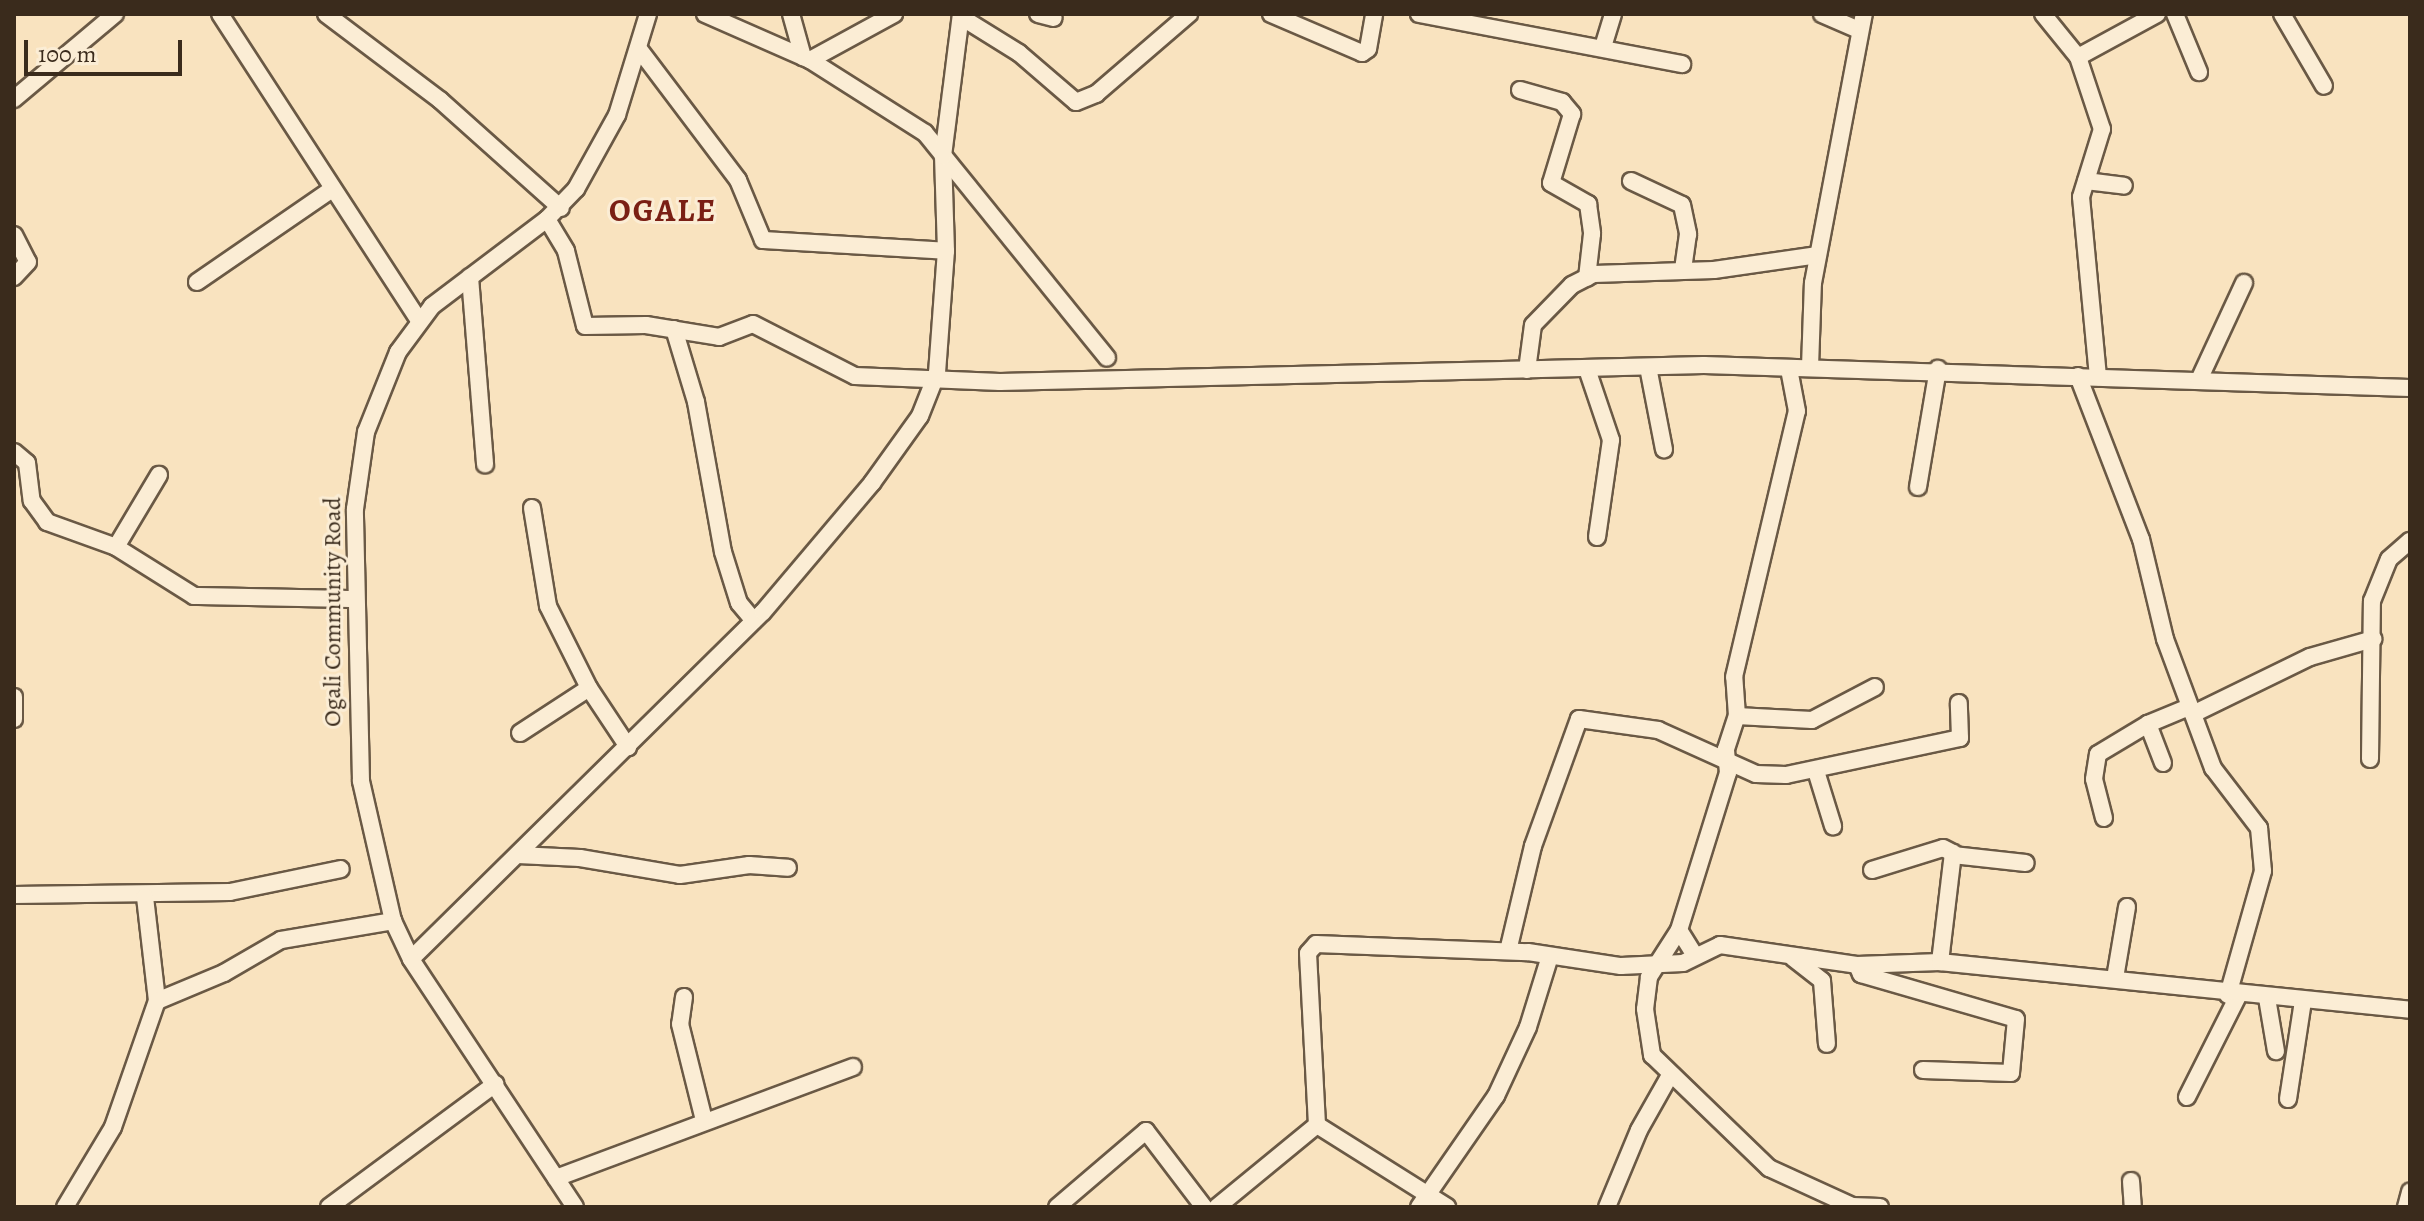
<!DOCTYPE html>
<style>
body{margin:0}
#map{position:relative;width:2424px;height:1221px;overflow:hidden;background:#f9e3bf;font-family:Alegreya,serif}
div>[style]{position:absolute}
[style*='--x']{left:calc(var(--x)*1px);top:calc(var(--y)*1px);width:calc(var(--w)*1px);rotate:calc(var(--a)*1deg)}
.roads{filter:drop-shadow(2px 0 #6a5945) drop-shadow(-2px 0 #6a5945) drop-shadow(0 2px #6a5945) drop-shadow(0 -2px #6a5945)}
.minor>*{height:16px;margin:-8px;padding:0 8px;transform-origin:8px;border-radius:8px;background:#fbedd5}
span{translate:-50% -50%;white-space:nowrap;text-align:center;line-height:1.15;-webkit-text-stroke:6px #fbedd5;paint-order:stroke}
.street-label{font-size:24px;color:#3a2b1c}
.district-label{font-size:32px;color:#7a1f14;font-weight:700;letter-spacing:2px}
.frame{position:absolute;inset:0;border:16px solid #3a2b1c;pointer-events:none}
.scale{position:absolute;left:24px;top:40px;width:158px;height:36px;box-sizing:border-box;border:4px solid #3a2b1c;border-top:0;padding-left:10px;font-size:24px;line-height:28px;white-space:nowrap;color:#3a2b1c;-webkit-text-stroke:6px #fbedd5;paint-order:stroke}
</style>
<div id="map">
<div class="roads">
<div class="minor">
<div style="--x:220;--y:14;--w:365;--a:57"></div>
<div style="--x:326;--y:14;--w:143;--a:37"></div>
<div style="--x:440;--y:100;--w:162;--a:41.8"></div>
<div style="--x:705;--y:14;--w:115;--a:23.7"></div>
<div style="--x:810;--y:60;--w:136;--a:32.4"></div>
<div style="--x:925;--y:133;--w:289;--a:51"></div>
<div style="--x:791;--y:14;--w:45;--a:74.4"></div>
<div style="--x:1038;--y:14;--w:16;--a:14"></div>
<div style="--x:1271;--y:14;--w:99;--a:23.2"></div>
<div style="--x:1362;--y:53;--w:7;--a:-34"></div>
<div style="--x:1368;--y:49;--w:36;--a:-80"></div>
<div style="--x:1419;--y:14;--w:268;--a:10.8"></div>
<div style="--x:1822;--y:14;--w:40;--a:23.4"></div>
<div style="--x:2043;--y:14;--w:55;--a:50.9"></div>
<div style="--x:2078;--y:57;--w:90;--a:-28.6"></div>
<div style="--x:2175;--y:14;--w:63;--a:67.5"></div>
<div style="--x:2282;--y:14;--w:83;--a:59.7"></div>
<div style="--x:961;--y:17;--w:68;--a:31.8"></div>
<div style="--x:1019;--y:53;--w:75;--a:40.7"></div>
<div style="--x:1076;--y:102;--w:22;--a:-22"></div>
<div style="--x:1096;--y:94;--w:123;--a:-40.7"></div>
<div style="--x:1603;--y:47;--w:34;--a:-73"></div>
<div style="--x:639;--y:49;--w:164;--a:52.9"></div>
<div style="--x:738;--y:180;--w:65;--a:67.4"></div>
<div style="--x:763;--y:240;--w:183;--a:3.4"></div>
<div style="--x:2078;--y:57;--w:76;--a:71.6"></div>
<div style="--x:2102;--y:129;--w:71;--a:107.2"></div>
<div style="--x:2081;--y:197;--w:181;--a:84.6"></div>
<div style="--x:810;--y:60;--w:96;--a:-28.7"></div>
<div style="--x:1520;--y:90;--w:44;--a:15.9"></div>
<div style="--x:1562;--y:102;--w:16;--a:50"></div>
<div style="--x:1572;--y:114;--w:72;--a:106.9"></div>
<div style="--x:1551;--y:183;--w:43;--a:29.6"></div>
<div style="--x:1588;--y:204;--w:30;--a:82"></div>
<div style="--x:1592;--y:234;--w:44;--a:96.5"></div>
<div style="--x:14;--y:99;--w:132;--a:-40.1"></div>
<div style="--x:1631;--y:181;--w:56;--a:25.2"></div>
<div style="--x:1682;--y:205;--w:30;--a:78"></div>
<div style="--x:1688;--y:234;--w:35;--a:98"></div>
<div style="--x:2086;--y:181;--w:38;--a:7"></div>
<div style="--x:547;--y:219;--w:37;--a:59"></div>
<div style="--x:566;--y:251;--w:77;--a:75.8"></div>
<div style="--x:585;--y:326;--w:61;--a:-0.9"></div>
<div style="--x:646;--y:325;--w:74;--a:9.3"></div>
<div style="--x:719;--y:337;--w:36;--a:-21"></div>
<div style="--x:753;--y:324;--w:114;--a:27"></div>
<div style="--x:855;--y:376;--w:145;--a:2.4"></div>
<div style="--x:1000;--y:382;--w:704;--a:-1.38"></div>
<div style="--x:1704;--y:365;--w:706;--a:1.87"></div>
<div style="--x:14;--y:235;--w:30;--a:63"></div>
<div style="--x:28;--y:262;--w:21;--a:133"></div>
<div style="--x:470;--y:277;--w:188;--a:85.4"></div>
<div style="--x:197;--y:282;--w:163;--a:-34.5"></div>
<div style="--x:674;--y:329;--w:76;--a:73.2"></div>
<div style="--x:696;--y:402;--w:152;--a:79.8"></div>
<div style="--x:723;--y:552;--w:53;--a:72.6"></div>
<div style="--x:739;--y:603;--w:23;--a:50"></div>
<div style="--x:1648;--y:367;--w:84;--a:79"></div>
<div style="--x:1810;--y:367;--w:84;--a:-88"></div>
<div style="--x:1813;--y:283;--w:274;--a:-79.3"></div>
<div style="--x:1587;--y:369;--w:75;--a:71.3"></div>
<div style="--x:1611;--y:440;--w:98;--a:98.2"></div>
<div style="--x:1527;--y:370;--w:45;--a:-82.4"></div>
<div style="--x:1533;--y:325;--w:56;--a:-45.7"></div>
<div style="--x:1572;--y:285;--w:25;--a:-27"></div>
<div style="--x:1594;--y:274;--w:120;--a:-1.9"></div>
<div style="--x:1714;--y:270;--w:105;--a:-8.2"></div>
<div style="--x:2078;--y:376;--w:175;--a:68.9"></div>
<div style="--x:2141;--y:539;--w:103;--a:76.5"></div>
<div style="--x:2165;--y:639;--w:138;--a:69.6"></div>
<div style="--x:2213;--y:768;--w:76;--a:52.5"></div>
<div style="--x:2259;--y:828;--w:43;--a:84.7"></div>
<div style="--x:2263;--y:871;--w:129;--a:105.8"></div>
<div style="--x:2199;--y:380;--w:107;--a:-65.1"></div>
<div style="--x:14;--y:452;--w:17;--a:40"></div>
<div style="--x:27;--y:463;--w:38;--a:83"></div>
<div style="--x:32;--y:501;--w:26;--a:54"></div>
<div style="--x:47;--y:522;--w:73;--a:19.9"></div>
<div style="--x:116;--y:547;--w:92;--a:32.1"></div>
<div style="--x:194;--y:596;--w:160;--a:1.1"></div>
<div style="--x:1918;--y:487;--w:120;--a:-80.4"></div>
<div style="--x:532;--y:508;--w:99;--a:80.7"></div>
<div style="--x:548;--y:606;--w:92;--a:63.4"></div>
<div style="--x:589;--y:688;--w:71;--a:56.5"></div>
<div style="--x:116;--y:547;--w:84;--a:-59.2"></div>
<div style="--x:14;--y:697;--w:22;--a:90"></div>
<div style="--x:2193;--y:714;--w:130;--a:-26"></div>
<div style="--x:2310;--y:657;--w:66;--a:-15.9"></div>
<div style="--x:1737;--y:716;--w:75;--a:3.1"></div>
<div style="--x:1812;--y:720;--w:71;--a:-27.6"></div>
<div style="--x:520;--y:733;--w:82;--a:-33.1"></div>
<div style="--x:2370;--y:759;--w:158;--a:-89.3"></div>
<div style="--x:2372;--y:601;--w:45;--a:-68"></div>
<div style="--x:2389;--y:559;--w:28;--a:-41"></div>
<div style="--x:2163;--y:763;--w:42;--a:-111"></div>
<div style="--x:2148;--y:724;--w:44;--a:-22.5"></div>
<div style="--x:1816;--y:771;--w:58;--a:72.8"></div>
<div style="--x:2104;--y:818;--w:40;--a:-104.4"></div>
<div style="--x:2094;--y:779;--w:25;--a:-81"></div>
<div style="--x:2098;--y:754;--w:58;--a:-31"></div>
<div style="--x:518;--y:855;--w:62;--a:2.8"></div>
<div style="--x:580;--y:858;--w:101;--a:9.6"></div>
<div style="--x:680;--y:875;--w:70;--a:-8.2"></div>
<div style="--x:749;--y:865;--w:39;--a:4"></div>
<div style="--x:1953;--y:855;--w:73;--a:6.3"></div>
<div style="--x:1872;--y:870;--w:74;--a:-17.2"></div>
<div style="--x:1943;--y:848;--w:11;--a:27"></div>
<div style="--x:1953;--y:853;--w:110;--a:96.8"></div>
<div style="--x:14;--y:895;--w:216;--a:-0.8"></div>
<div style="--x:230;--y:892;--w:113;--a:-11.7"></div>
<div style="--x:145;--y:897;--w:105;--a:83.4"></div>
<div style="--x:1679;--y:930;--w:56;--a:122.6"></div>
<div style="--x:1649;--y:977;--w:32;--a:97"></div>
<div style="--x:1645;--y:1009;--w:47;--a:81.3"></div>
<div style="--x:1652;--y:1055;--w:163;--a:44"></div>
<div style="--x:1769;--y:1168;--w:91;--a:24.6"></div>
<div style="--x:1852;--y:1206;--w:28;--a:2"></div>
<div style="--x:1508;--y:951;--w:108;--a:-76.6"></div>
<div style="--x:1533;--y:846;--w:135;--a:-70.1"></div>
<div style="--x:1579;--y:719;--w:80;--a:7.9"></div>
<div style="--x:1658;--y:730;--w:107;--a:24.2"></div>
<div style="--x:1756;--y:774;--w:30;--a:2"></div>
<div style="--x:1786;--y:775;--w:178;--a:-12"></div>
<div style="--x:1960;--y:738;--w:35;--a:-92"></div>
<div style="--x:1694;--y:954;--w:28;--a:-122"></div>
<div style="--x:1679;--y:930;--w:164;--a:-72.7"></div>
<div style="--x:1728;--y:773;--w:24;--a:-95"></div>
<div style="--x:1726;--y:749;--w:35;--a:-72"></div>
<div style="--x:1737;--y:716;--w:39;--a:-94"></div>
<div style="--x:1734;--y:677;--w:273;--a:-76.7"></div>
<div style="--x:1797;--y:411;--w:43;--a:-100.8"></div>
<div style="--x:1793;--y:958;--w:37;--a:38"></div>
<div style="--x:1822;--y:981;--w:63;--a:85.5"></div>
<div style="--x:411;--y:959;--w:494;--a:-44.6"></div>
<div style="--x:763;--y:612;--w:169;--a:-49.8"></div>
<div style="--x:872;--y:483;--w:82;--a:-54.4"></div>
<div style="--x:920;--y:416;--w:46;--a:-68.4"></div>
<div style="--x:937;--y:373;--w:122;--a:-85.8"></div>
<div style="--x:946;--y:251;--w:95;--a:-91.8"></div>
<div style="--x:943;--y:156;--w:143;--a:-82.8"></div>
<div style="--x:1857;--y:965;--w:10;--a:66"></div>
<div style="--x:1861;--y:974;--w:161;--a:16.2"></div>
<div style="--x:2016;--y:1019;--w:54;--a:95.3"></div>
<div style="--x:2011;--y:1073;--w:88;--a:-178"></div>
<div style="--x:2115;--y:978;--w:72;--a:-80.4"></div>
<div style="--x:684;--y:997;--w:27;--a:98"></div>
<div style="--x:680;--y:1024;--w:99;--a:76"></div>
<div style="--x:2267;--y:998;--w:54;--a:80.4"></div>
<div style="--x:2187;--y:1097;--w:113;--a:-63.2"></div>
<div style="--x:2288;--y:1099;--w:99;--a:-81.3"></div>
<div style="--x:1317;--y:1125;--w:154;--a:32.2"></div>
<div style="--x:556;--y:1178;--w:317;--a:-20.5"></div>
<div style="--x:2131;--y:1181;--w:26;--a:86"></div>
<div style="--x:65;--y:1207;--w:93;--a:-59"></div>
<div style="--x:113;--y:1127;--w:133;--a:-70.8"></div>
<div style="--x:157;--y:1001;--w:73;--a:-22.7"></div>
<div style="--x:224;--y:973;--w:66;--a:-30.1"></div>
<div style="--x:281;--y:940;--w:114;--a:-9.6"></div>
<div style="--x:329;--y:1207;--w:207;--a:-36.5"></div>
<div style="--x:575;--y:1207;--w:297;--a:-123.5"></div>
<div style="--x:411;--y:959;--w:42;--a:-115.3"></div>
<div style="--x:393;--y:921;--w:144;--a:-102.9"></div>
<div style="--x:361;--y:781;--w:272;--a:-91.3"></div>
<div style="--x:355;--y:509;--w:78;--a:-81.9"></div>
<div style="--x:366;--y:432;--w:86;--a:-68.2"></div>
<div style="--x:398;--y:352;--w:57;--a:-53.5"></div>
<div style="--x:432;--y:306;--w:144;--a:-37.1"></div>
<div style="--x:547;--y:219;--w:42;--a:-46"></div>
<div style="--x:576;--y:189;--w:85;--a:-61"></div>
<div style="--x:617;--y:115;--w:106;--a:-72.9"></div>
<div style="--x:1057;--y:1207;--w:117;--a:-40.5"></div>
<div style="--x:1146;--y:1131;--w:96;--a:52.7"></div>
<div style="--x:1217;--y:1207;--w:129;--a:-39.4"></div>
<div style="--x:1317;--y:1125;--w:172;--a:-93"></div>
<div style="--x:1308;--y:953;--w:12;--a:-48"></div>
<div style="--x:1316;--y:944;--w:212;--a:2.2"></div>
<div style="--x:1528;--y:952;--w:94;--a:8.6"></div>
<div style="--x:1621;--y:966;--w:62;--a:-2.8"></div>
<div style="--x:1683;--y:963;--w:41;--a:-25.9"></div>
<div style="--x:1720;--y:945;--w:138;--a:8.3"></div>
<div style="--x:1857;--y:965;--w:83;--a:-2.1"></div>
<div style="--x:1940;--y:962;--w:472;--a:5.8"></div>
<div style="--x:1419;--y:1207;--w:135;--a:-55.3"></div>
<div style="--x:1496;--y:1096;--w:76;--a:-65.1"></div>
<div style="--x:1528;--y:1027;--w:74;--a:-72.8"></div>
<div style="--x:1607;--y:1207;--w:83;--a:-67.4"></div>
<div style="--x:1639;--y:1130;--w:61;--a:-60.5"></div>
<div style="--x:2406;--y:1207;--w:16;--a:-75"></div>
</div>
</div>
<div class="street-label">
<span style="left:333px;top:612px;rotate:-90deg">Ogali Community Road</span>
</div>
<div class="district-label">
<span style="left:663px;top:210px">OGALE</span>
</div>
<div class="frame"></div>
<div class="scale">100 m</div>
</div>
